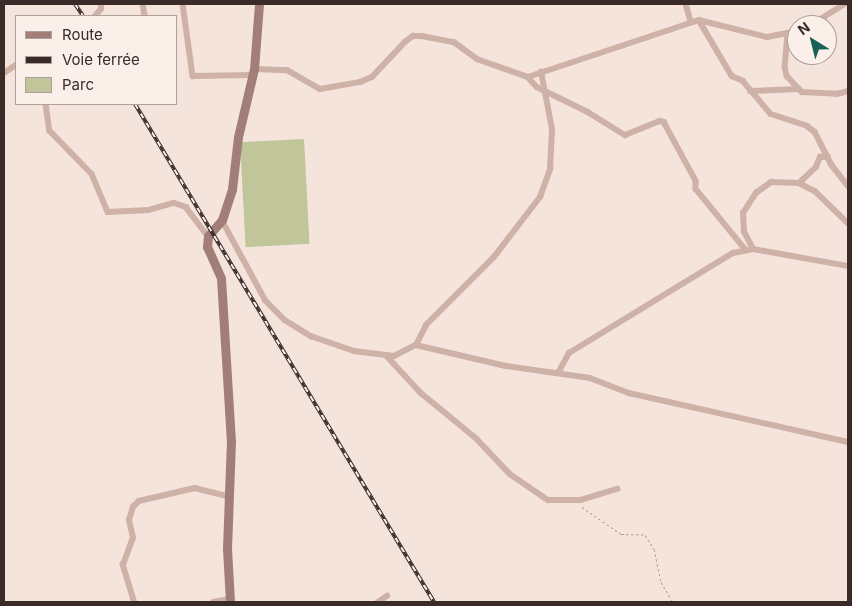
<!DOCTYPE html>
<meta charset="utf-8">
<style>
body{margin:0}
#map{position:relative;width:852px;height:606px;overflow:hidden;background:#f5e4dc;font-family:Inter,sans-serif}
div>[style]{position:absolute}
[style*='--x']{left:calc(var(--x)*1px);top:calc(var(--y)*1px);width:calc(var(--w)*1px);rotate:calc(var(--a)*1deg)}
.green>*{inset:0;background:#c0c59a;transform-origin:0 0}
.path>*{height:1px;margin-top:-0.5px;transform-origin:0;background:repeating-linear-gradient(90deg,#ba9a91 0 2.5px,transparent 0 5px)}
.street>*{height:5.5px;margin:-2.75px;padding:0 2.75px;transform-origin:2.75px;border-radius:2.75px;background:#ceb1a7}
.secondary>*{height:9px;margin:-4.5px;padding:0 4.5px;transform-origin:4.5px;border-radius:4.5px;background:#a27e78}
.rail>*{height:4px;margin-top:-2px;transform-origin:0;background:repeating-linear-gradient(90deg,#fbefe9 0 5.5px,#3a2a28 0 11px);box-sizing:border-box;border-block:1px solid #3a2a28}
span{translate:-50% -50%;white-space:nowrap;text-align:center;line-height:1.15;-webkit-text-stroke:5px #fbefe9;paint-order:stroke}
.frame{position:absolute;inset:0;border:5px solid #3a2a28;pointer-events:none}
.legend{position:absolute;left:15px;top:15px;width:162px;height:90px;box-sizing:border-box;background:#fbefe9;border:1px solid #aea09c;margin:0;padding:6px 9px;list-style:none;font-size:15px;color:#3a2a28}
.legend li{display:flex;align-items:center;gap:10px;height:25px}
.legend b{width:25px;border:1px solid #aea09c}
.north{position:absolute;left:787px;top:15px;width:50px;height:50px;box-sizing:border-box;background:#fbefe9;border:1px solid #aea09c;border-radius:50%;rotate:324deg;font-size:14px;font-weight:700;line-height:20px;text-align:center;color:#3a2a28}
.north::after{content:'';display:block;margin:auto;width:18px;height:22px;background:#196056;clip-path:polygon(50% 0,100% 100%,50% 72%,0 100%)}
</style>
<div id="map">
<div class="green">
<div style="left:304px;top:139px;width:105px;height:64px;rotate:87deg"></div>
</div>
<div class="path">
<div style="--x:582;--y:507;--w:47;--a:34.7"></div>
<div style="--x:621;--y:534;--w:24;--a:2"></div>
<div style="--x:645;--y:535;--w:17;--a:57"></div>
<div style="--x:654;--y:549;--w:34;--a:78"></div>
<div style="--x:661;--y:582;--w:23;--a:59"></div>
</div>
<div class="street">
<div style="--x:143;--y:4;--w:11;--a:80"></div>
<div style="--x:183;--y:4;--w:73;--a:82.1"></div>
<div style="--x:193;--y:76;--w:59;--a:-1"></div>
<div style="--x:686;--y:4;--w:19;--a:74"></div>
<div style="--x:95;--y:16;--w:9;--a:-49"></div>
<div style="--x:101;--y:9;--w:5;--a:-90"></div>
<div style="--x:699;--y:20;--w:70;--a:14"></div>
<div style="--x:767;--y:37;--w:31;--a:-11"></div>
<div style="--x:811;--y:25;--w:40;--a:-32"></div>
<div style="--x:788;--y:34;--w:33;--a:95"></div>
<div style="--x:785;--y:67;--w:9;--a:77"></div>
<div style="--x:787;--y:76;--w:18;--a:47"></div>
<div style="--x:799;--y:89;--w:4;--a:45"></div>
<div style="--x:802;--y:92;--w:35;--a:3"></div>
<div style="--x:837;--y:94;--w:11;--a:-15"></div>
<div style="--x:254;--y:69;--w:33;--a:2"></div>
<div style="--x:287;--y:70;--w:38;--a:30"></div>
<div style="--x:320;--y:89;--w:41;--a:-9.9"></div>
<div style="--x:360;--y:82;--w:13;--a:-23"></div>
<div style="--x:372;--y:77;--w:48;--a:-46.7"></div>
<div style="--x:405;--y:42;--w:10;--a:-37"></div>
<div style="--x:413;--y:36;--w:9;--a:0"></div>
<div style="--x:422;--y:36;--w:33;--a:11"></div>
<div style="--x:454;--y:42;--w:29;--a:36"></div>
<div style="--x:477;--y:59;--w:54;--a:19.4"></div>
<div style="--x:528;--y:77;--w:180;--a:-18.4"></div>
<div style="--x:699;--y:20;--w:65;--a:59.5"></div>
<div style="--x:732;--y:76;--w:12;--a:24"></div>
<div style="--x:743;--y:81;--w:43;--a:49.7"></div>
<div style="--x:771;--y:114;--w:38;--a:18"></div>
<div style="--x:807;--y:126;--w:10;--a:37"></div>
<div style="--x:815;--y:132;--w:36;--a:63"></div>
<div style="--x:831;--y:164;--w:28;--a:52"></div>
<div style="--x:4;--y:73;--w:14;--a:-34"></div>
<div style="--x:528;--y:77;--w:13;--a:48"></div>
<div style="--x:537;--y:87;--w:57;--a:26.1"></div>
<div style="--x:588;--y:112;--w:44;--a:31.9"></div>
<div style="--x:625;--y:135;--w:37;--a:-22"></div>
<div style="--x:659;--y:121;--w:5;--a:11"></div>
<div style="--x:664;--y:122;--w:67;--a:61.5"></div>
<div style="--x:696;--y:181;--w:8;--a:90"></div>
<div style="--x:696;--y:189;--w:79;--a:50.7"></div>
<div style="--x:750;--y:91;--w:49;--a:-2.3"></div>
<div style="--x:46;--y:104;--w:27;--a:82"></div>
<div style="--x:50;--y:131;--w:60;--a:45.7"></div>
<div style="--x:92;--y:174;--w:41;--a:67.2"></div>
<div style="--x:108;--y:212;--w:41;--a:-2.8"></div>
<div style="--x:149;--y:210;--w:26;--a:-16"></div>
<div style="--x:174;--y:203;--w:13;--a:18"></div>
<div style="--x:186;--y:207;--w:36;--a:53"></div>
<div style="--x:799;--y:183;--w:23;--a:-43"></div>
<div style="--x:816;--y:167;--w:11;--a:-68"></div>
<div style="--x:820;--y:157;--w:8;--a:0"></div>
<div style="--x:222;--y:220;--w:92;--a:61.5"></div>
<div style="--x:266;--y:301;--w:27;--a:45"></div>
<div style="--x:285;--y:320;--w:31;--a:32"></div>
<div style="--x:311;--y:336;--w:46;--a:19.2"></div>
<div style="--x:354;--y:351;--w:40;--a:7.1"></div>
<div style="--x:394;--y:356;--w:25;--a:-27"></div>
<div style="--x:416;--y:345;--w:92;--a:13.1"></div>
<div style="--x:506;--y:366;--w:85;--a:8.1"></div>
<div style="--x:590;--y:378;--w:42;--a:21"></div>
<div style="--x:629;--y:393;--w:224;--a:12.6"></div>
<div style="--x:753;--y:249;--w:19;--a:-118"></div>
<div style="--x:744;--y:232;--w:19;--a:-93"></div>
<div style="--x:743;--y:213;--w:24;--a:-57"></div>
<div style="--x:756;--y:193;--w:19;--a:-36"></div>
<div style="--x:771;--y:182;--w:28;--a:2"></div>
<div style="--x:799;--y:183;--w:18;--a:27"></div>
<div style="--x:815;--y:191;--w:46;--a:44.1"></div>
<div style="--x:416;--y:345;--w:22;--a:-63"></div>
<div style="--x:426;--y:325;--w:96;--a:-45"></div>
<div style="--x:494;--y:257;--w:76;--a:-52.5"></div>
<div style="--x:540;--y:197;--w:30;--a:-70"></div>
<div style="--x:550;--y:169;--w:40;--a:-87.1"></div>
<div style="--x:552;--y:129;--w:58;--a:-100.9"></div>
<div style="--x:386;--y:355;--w:52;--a:47.4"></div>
<div style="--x:421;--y:393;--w:71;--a:39.3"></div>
<div style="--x:476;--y:438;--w:50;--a:46.6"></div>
<div style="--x:510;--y:474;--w:46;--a:34.4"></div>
<div style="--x:548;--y:500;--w:33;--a:0"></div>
<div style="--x:581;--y:500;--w:38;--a:-17"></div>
<div style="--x:558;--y:373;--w:23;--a:-61"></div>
<div style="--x:569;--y:353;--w:192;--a:-31.4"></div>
<div style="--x:733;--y:253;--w:20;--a:-11"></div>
<div style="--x:753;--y:249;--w:97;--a:10.1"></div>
<div style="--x:134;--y:602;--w:39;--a:-107"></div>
<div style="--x:123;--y:565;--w:29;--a:-70"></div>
<div style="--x:133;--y:538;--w:18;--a:-103"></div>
<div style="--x:129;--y:520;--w:14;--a:-73"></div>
<div style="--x:133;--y:507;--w:8;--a:-45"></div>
<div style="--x:139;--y:501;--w:57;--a:-13.1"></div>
<div style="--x:195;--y:488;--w:33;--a:14"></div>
<div style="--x:213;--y:602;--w:17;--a:-10"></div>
<div style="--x:378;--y:602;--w:11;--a:-34"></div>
</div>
<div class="secondary">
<div style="--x:230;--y:602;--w:53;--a:-93.2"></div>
<div style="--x:227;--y:549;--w:107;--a:-87.9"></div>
<div style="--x:231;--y:442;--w:164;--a:-93.5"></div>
<div style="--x:221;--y:278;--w:34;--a:-114"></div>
<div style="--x:207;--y:247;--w:11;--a:-85"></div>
<div style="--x:208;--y:236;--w:21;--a:-49"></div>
<div style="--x:222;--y:220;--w:33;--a:-72"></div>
<div style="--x:232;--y:189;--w:52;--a:-83.4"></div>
<div style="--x:238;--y:137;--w:70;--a:-76.8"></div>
<div style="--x:254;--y:69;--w:65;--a:-85.6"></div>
</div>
<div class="rail">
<div style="--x:75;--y:4;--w:14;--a:56"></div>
<div style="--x:135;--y:104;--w:581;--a:59.02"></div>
</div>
<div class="frame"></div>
<ul class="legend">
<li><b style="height:6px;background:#a27e78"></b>Route</li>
<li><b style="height:6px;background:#3a2a28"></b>Voie ferrée</li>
<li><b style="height:14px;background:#c0c59a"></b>Parc</li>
</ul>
<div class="north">N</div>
</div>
